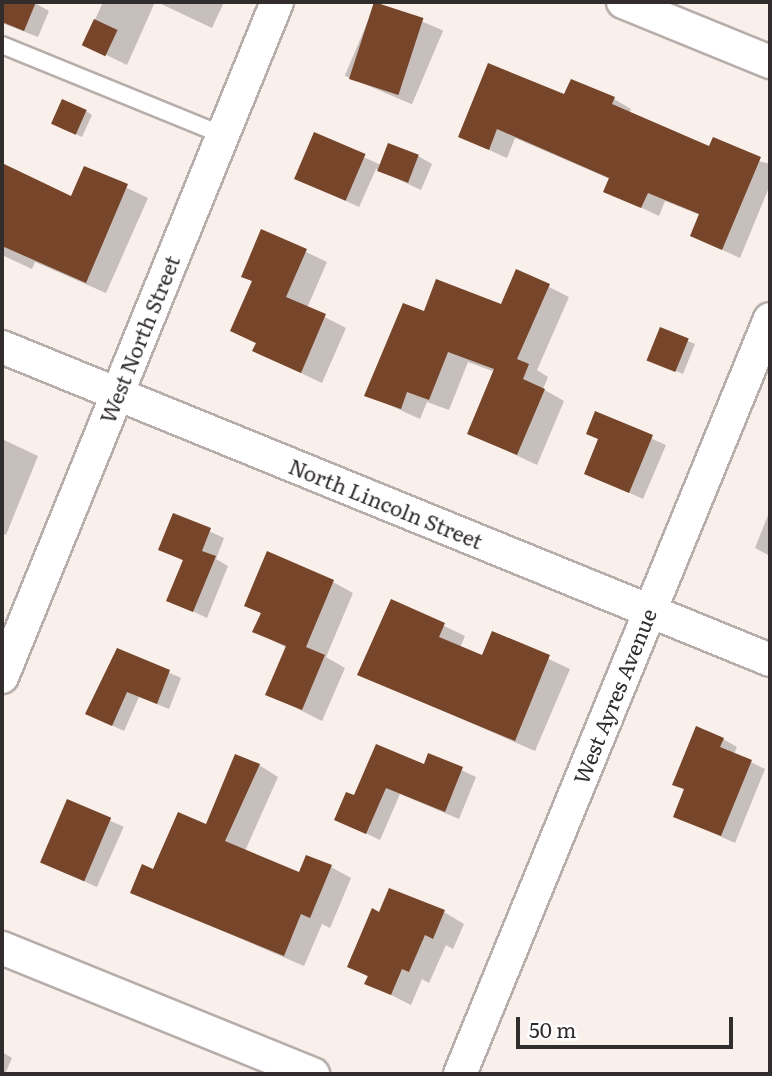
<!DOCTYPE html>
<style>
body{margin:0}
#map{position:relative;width:772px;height:1076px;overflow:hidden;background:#f9efeb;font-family:Literata,serif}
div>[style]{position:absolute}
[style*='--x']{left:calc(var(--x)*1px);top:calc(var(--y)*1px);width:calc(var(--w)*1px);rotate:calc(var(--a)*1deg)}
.shadow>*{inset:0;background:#0003;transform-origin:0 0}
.building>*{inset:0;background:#77452a;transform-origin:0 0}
.roads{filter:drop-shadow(2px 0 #b7adaa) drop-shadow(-2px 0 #b7adaa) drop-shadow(0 2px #b7adaa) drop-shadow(0 -2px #b7adaa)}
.lane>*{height:16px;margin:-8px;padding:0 8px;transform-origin:8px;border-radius:8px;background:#fff}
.street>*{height:32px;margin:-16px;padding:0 16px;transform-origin:16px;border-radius:16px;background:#fff}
span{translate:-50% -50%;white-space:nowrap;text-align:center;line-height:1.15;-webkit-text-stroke:7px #fff;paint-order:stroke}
.street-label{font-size:21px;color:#312d2c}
.frame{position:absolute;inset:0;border:4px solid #312d2c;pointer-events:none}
.scale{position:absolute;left:516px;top:1017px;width:217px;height:32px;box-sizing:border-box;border:4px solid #312d2c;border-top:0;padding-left:9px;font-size:21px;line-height:24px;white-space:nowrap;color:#312d2c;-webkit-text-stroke:5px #fff;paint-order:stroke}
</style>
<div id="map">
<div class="shadow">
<div style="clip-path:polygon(2px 2px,33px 2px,49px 11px,38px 37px,2px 23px)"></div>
<div style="clip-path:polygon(103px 2px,155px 2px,127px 65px,84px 44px)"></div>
<div style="clip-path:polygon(157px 2px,224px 2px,212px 28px)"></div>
<div style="left:376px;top:2px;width:73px;height:80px;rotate:23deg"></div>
<div style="clip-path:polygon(565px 97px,614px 99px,631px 109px,629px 114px,710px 149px,770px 164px,770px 185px,740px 258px,692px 236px,700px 215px,665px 201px,659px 216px,606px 191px,610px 179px,515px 138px,507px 158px,460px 137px)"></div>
<div style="clip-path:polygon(86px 111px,92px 115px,82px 137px,60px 127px)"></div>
<div style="clip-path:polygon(315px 135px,381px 165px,418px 156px,432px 164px,421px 190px,376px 169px,359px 207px,296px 178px)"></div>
<div style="clip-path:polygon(2px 165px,72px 199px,85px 168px,148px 198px,106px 293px,35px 262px,32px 269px,2px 255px)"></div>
<div style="clip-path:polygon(262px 231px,327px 262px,307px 308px,346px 328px,322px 383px,254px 351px,257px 344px,232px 331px,253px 282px,243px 276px)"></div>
<div style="clip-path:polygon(517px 271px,569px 297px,537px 370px,548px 377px,543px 389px,564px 401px,537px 465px,469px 433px,495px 372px,468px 362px,449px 410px,427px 402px,420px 419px,367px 395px,425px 313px,502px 306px)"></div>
<div style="clip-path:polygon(661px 330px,695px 344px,683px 374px,655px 362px)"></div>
<div style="clip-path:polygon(596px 414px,666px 445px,643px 499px,586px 473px,600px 440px)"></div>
<div style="clip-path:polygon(2px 439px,38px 456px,6px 535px,2px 533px)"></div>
<div style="clip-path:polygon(770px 510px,770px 556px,755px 548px)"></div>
<div style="clip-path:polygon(174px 515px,224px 538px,216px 559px,228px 566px,207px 618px,169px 600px,184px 561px,160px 549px)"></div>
<div style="clip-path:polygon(333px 582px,353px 593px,326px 657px,345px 668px,322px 721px,268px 694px,287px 648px,255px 631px,262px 614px,246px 605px)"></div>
<div style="clip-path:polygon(392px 601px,465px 636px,460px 648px,483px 657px,493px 633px,570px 669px,535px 751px,359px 674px)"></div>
<div style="clip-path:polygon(118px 650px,181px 678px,169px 709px,139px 697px,124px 731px,87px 714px)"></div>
<div style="clip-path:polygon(723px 739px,737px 747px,734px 754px,765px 769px,735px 843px,675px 816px,685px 790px,675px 784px)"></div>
<div style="clip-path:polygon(429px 755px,476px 777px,459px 819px,400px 794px,380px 840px,336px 819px,355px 797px,424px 766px)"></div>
<div style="clip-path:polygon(259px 765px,278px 777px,245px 851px,300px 874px,331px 867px,351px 878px,330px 928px,322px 924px,304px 966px,132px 892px,207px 826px)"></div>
<div style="left:68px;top:802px;width:61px;height:66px;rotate:24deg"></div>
<div style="clip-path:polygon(444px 912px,464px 924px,453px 949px,446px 945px,429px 983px,422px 979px,411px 1005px,367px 983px,368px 977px,350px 966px,380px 914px)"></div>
<div style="clip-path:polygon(2px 1052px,12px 1058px,5px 1074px,2px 1074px)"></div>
</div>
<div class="building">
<div style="clip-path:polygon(2px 2px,36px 2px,24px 31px,2px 22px)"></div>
<div style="left:374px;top:2px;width:52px;height:81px;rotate:18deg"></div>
<div style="left:94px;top:19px;width:26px;height:29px;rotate:25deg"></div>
<div style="clip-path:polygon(488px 63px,564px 94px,571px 79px,615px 97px,612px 104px,709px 146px,713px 137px,761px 157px,722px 250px,690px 236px,699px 214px,648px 193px,641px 208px,603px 192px,609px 178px,497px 129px,489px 150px,458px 137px)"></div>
<div style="left:62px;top:99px;width:27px;height:27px;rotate:24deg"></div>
<div style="left:314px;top:132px;width:56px;height:51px;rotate:23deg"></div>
<div style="left:388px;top:143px;width:33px;height:30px;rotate:21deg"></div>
<div style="clip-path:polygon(2px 163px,71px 196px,84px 166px,128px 184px,86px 283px,2px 246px)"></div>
<div style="clip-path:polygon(261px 229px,307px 249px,286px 297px,326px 314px,301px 373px,252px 351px,256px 343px,230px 331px,252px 281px,241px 277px)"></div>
<div style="clip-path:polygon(516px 269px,550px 284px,517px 359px,529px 364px,523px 379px,545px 389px,517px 455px,467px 434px,494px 369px,448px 352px,429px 400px,407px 392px,401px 409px,364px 396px,403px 303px,424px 311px,436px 279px,501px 304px)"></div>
<div style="left:660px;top:327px;width:31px;height:36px;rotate:22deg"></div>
<div style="clip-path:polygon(595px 411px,653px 435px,629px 493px,584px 474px,598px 439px,586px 434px)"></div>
<div style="clip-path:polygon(173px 513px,211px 528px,202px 551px,216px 556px,193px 612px,166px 601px,183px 560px,158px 550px)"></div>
<div style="clip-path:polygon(267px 551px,334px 580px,306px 647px,325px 655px,302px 710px,265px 695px,286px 646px,252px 632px,261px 613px,244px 606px)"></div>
<div style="clip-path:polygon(391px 599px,445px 623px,439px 637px,482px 655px,492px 631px,550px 655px,515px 741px,357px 675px)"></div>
<div style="clip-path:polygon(117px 648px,170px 670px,157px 704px,127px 692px,112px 726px,85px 714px)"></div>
<div style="clip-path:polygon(696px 726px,724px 738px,720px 747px,752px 760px,721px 836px,673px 817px,684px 789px,672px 785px)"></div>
<div style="clip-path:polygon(376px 744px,424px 764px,428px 753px,463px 767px,445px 812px,386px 788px,366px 834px,334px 820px,346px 792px,354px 795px)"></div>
<div style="clip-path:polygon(235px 754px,260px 764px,225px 841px,299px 872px,306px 855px,332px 865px,310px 918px,301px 914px,284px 956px,130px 893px,142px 864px,153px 869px,178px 812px,206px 824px)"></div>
<div style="left:67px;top:799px;width:48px;height:69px;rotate:23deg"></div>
<div style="clip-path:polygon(389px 888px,445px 910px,433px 939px,425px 935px,409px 972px,402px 969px,391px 995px,364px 984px,368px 976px,347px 967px,372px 908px,379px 912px)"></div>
</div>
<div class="roads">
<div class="lane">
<div style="--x:2;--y:45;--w:238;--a:22.2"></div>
</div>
<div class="street">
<div style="--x:623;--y:2;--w:159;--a:22.2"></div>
<div style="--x:2;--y:347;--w:829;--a:22.17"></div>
<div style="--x:2;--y:677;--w:729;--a:-67.83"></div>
<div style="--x:2;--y:948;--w:336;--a:22.1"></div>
<div style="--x:460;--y:1074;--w:816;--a:-67.68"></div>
</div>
</div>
<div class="street-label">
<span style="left:139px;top:339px;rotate:-68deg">West North Street</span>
<span style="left:386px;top:503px;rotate:22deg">North Lincoln Street</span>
<span style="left:614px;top:696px;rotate:-68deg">West Ayres Avenue</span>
</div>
<div class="frame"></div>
<div class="scale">50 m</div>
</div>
